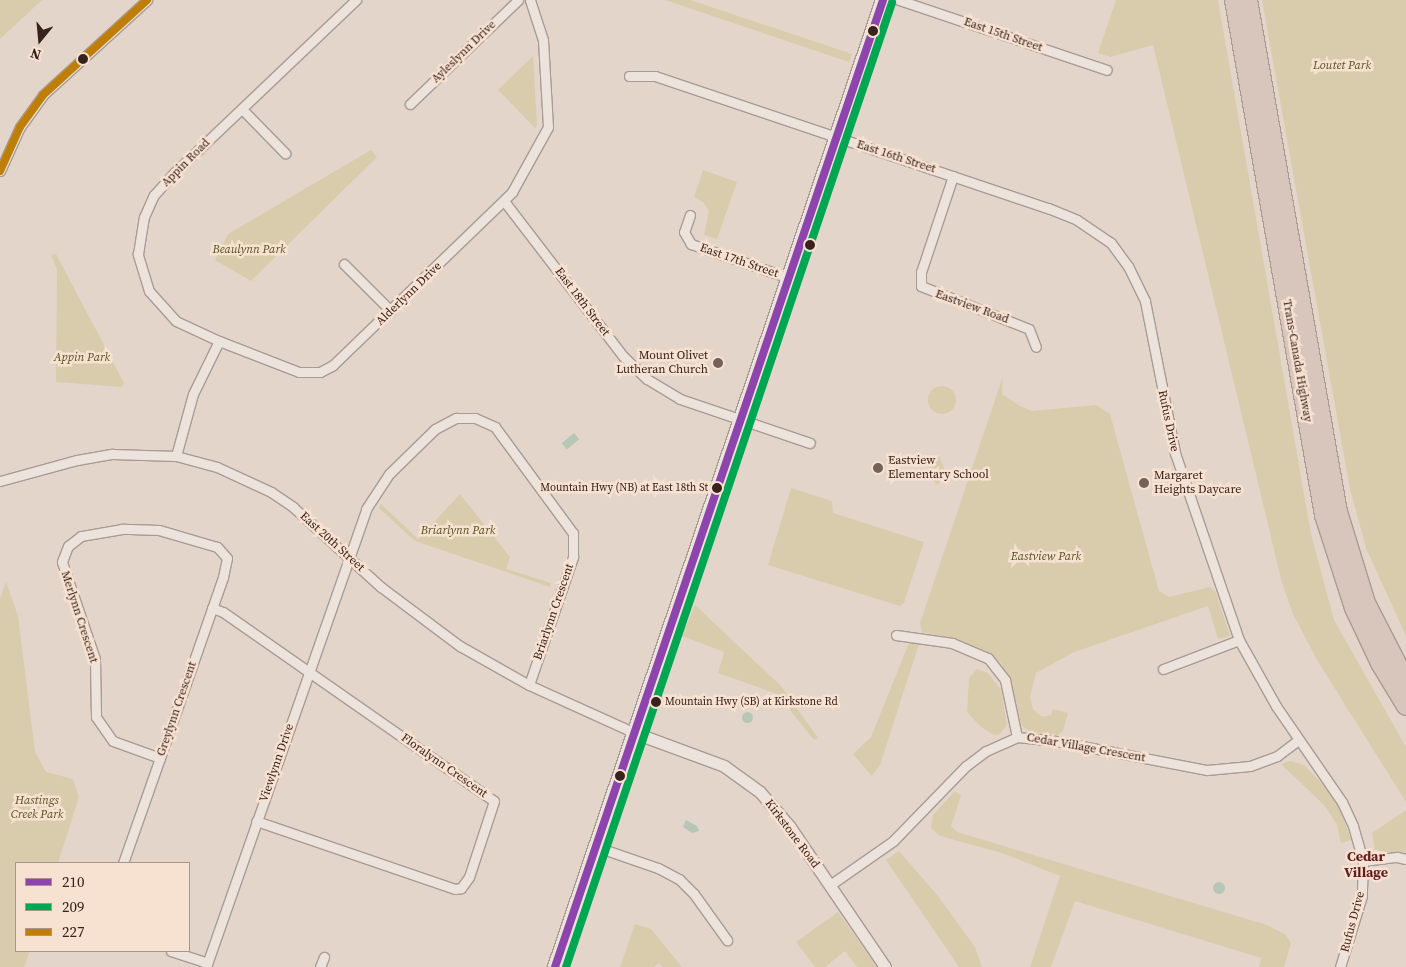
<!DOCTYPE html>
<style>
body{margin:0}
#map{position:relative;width:1406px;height:967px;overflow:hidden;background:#e4d5ca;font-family:"Source Serif 4",serif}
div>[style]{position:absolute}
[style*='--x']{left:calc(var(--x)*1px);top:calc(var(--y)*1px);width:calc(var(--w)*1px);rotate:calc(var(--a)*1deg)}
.green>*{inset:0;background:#d8ccac;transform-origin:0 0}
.round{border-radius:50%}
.water>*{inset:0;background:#b6c7b8;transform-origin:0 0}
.roads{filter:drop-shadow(1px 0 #a99b94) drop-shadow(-1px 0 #a99b94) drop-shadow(0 1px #a99b94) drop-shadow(0 -1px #a99b94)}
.minor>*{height:9px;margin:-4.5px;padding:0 4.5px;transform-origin:4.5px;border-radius:4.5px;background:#ece3dd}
.tertiary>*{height:11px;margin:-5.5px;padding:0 5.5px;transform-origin:5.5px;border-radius:5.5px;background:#ece3dd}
.secondary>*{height:14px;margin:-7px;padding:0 7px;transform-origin:7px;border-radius:7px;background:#ece3dd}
.motorway>*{height:18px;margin:-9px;padding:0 9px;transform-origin:9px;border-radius:9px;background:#d8c5bb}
.bus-1>*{height:8px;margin:-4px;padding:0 4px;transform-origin:4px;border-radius:4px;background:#8e44ad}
.bus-2>*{height:8px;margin:-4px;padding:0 4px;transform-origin:4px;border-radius:4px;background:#00a651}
.bus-3>*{height:8px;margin:-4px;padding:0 4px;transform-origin:4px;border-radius:4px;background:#be7e08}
.dots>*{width:14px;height:14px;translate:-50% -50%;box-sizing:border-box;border:2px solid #f7e1d0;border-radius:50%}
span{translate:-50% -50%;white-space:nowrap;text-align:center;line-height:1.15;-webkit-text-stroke:5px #f7e1d0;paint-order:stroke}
.bus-label{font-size:11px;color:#38221c}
.right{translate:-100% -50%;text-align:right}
.left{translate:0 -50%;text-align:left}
.street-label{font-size:12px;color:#38221c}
.park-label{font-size:12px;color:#555422;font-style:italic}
.poi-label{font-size:12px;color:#38221c}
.neighbourhood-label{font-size:14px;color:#661a1e;font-weight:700}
.legend{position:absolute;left:15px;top:862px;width:175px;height:90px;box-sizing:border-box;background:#f7e1d0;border:1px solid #ab9588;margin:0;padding:6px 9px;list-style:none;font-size:15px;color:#38221c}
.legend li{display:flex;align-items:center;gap:10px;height:25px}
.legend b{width:25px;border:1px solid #ab9588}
.north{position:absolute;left:15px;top:15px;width:50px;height:50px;-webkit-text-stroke:4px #f7e1d0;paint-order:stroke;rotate:197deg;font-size:14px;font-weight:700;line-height:20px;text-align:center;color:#38221c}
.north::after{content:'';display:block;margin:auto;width:18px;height:22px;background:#38221c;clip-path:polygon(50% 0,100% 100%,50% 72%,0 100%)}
</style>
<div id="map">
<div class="green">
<div style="clip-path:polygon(0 0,42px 0,0 39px)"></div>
<div style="clip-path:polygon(665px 0,690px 0,852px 54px,849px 62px)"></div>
<div style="clip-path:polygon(1116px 0,1218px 0,1311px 534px,1334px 620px,1406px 747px,1406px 802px,1317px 660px,1293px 614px,1282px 583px,1153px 45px,1110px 57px,1098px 53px)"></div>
<div style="clip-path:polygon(1262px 0,1406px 0,1406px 636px,1366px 548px,1350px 489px)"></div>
<div style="clip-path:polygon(533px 56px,537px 125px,535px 128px,498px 90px)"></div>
<div style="clip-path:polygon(371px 150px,377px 157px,251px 281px,215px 260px,228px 234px)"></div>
<div style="clip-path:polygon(703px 170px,737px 182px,717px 239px,704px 235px,709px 211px,703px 202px,694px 197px)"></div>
<div style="clip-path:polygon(56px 254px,124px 383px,122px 387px,56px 382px,57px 269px,51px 255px)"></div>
<div style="clip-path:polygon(1003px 376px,1002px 394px,1020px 406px,1032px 411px,1096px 405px,1110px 414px,1159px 591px,1169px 597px,1210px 587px,1216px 593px,1230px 636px,1218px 639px,1208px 606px,1074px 652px,1036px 673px,1030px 697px,1033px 709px,1042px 717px,1051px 715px,1053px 709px,1068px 713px,1063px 731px,1057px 736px,1033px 733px,1022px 726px,1001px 663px,951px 639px,922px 632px,920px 623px)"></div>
<div class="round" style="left:928px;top:386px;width:28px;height:28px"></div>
<div style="left:939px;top:456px;width:25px;height:14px;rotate:67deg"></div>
<div style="clip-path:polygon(791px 488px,832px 501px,833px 513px,924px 542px,904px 603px,900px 606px,768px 565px)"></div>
<div style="clip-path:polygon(460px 494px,510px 557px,506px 569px,551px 583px,550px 587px,415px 541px,379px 508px,381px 504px,418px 539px)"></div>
<div style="clip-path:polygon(6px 582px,18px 616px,35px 752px,46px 772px,73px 779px,79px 797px,58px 863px,16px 863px,16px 951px,30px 951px,24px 967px,0 967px,0 599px)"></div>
<div style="clip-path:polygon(695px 605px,781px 686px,818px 738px,814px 740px,777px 694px,718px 673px,724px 652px,682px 636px)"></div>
<div style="clip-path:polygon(909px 643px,919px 644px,880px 765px,872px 776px,853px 754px,871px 737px)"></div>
<div style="clip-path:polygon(977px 669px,988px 673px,1001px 690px,1007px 725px,1000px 734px,994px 735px,981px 727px,967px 712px,969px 678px)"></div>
<div style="clip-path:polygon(1290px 761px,1304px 765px,1326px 788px,1340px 809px,1351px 840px,1341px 843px,1337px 825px,1325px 806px,1281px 764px)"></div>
<div style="clip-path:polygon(955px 791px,961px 796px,951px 826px,957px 832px,1267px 925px,1285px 934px,1291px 943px,1284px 967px,1259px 967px,1261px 958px,1075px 901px,1051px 967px,1030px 967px,1060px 876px,1002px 853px,940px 836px,931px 828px,933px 815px)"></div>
<div style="clip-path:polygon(1406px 810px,1406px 854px,1375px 851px,1372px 833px)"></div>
<div style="clip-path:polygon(899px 851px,938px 896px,975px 947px,982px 967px,959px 967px,886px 860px)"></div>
<div style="clip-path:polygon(838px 912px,877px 967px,857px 967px,845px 951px,825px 967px,815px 967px,796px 942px)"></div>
<div style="clip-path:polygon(635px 924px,651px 929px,682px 967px,663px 967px,659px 963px,654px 967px,620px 967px)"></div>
</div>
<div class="water">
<div style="left:574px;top:433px;width:8px;height:16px;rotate:50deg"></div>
<div class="round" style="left:741.5px;top:711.5px;width:11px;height:11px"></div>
<div style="clip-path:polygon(686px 820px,697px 826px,699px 831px,692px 833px,683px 827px)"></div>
<div class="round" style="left:1213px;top:882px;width:12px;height:12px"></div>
</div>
<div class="roads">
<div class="minor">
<div style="--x:899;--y:0;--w:219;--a:18.6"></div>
<div style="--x:629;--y:76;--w:26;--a:0"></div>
<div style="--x:655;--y:76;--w:415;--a:18.6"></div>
<div style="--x:1048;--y:208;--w:31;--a:22"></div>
<div style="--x:1077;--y:220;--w:41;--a:34.1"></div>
<div style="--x:1111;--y:243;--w:29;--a:54"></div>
<div style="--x:1128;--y:266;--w:39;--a:64"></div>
<div style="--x:1145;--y:301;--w:155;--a:78.8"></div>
<div style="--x:1175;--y:453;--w:198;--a:71.1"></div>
<div style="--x:1239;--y:640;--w:76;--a:60.7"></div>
<div style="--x:1276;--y:706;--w:116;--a:55.5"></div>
<div style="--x:1342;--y:802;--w:26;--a:65"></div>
<div style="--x:1353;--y:826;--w:36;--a:74"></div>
<div style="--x:1363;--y:861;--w:35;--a:92"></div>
<div style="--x:1362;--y:896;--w:74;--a:107.2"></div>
<div style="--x:410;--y:104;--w:150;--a:-43.9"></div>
<div style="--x:242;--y:109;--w:62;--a:45.7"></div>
<div style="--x:0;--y:171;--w:48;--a:-65.6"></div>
<div style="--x:20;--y:127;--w:39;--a:-54"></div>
<div style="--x:43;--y:95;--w:141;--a:-42.4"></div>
<div style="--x:953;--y:176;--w:101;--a:108.4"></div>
<div style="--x:921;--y:272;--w:14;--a:90"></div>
<div style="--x:921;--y:286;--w:116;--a:21.7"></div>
<div style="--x:1029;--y:329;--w:19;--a:69"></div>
<div style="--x:504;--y:201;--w:195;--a:52.5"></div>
<div style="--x:623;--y:356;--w:33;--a:44"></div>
<div style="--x:647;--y:379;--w:39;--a:31"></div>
<div style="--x:680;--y:399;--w:137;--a:18.7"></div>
<div style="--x:690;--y:215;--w:18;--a:109"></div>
<div style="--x:684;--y:232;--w:14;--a:60"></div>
<div style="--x:691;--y:244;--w:104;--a:19.1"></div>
<div style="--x:344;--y:264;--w:66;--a:45"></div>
<div style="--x:219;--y:341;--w:47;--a:-155.1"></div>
<div style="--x:176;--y:321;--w:40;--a:-132"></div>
<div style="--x:149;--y:291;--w:39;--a:-107"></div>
<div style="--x:138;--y:254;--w:37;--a:-81"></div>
<div style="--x:144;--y:217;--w:24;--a:-66"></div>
<div style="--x:154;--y:195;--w:28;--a:-48"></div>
<div style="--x:173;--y:174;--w:253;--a:-43.6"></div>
<div style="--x:176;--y:456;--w:64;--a:-74.7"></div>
<div style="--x:193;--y:394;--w:59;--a:-63.9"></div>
<div style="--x:219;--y:341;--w:86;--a:21.2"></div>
<div style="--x:299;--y:372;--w:21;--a:0"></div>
<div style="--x:320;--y:372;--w:15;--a:-28"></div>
<div style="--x:333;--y:365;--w:249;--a:-44"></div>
<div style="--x:512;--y:192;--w:74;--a:-61"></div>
<div style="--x:548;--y:127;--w:87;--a:-93.3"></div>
<div style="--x:543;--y:40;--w:42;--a:-108"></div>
<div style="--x:0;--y:481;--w:80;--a:-15.3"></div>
<div style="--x:77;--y:460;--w:36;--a:-10"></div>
<div style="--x:112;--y:454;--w:64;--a:1.8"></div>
<div style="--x:176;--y:456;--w:42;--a:15"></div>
<div style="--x:217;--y:467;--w:60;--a:24.8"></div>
<div style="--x:271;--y:492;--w:27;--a:34"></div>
<div style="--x:293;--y:507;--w:119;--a:42.3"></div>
<div style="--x:381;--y:587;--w:99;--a:36.8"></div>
<div style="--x:460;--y:646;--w:79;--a:29.5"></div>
<div style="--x:529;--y:685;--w:116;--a:24.4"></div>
<div style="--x:212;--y:608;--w:12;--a:20"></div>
<div style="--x:223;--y:612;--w:330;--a:34.9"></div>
<div style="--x:494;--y:801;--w:80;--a:108.2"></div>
<div style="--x:469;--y:877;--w:14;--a:126"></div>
<div style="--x:461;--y:888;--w:6;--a:171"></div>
<div style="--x:455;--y:889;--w:210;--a:-161.1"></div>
<div style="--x:896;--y:635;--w:57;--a:8.1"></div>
<div style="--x:952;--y:643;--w:39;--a:23"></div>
<div style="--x:988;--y:658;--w:28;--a:52"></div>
<div style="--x:1005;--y:680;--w:58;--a:78.1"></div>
<div style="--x:1163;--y:669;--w:81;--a:-20.9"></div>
<div style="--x:597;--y:847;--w:65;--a:19"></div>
<div style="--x:658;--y:868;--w:24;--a:28"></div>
<div style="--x:679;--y:879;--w:21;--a:45"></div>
<div style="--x:694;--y:894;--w:57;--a:54.3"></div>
<div style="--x:1363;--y:861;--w:34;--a:-7"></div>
<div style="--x:1397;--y:857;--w:9;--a:13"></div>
<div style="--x:123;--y:863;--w:111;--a:-70.6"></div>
<div style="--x:160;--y:758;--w:192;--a:-70.8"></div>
<div style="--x:223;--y:577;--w:19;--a:-78"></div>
<div style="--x:227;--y:558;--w:15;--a:-132"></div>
<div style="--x:217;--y:547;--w:60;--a:-163.7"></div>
<div style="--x:159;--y:530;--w:37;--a:-178"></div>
<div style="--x:122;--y:529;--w:42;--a:170.3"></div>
<div style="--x:81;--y:536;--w:16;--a:142"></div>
<div style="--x:68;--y:546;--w:17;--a:111"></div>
<div style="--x:62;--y:562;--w:102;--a:71.2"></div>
<div style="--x:95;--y:659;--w:58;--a:89"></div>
<div style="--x:96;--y:717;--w:29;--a:55"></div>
<div style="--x:113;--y:741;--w:50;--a:19.9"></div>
<div style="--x:830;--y:885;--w:77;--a:-34.9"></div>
<div style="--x:893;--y:841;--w:105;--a:-45.8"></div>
<div style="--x:966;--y:766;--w:25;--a:-37"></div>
<div style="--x:986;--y:751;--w:34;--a:-24"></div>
<div style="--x:1017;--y:737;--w:39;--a:6"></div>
<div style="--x:1056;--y:741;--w:154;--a:10.9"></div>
<div style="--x:1207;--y:770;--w:43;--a:-5.3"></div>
<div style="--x:1250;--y:766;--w:29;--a:-20"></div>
<div style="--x:1277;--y:756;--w:26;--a:-37"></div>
<div style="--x:171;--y:951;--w:38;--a:18"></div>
<div style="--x:206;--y:967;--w:485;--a:-70.7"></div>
<div style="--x:366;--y:509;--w:42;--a:-56.7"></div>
<div style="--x:389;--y:474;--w:64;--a:-44.4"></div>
<div style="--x:435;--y:429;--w:24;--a:-28"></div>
<div style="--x:456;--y:418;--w:19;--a:0"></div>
<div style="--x:475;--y:418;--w:22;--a:24"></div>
<div style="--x:495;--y:427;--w:132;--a:53.7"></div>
<div style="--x:573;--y:533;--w:24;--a:90"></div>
<div style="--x:573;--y:557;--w:135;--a:109"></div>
<div style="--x:320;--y:967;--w:11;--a:-68"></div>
</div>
<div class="tertiary">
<div style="--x:635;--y:733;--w:95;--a:20.3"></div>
<div style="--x:724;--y:766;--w:44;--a:35.8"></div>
<div style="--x:760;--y:792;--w:46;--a:49.4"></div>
<div style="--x:790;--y:827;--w:169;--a:55.8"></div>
</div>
<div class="secondary">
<div style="--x:555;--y:967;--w:1021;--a:-71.26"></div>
</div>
<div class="motorway">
<div style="--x:1234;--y:0;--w:523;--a:80.09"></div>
<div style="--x:1324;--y:515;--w:98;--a:72.1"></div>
<div style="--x:1354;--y:608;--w:61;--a:64.7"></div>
<div style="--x:1380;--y:663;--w:50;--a:58.8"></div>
<div style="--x:1248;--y:0;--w:520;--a:80.03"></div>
<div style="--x:1338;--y:512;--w:95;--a:72.9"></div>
<div style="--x:1366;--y:603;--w:88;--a:62.9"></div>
</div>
</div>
<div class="bus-1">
<div style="--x:555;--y:967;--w:1021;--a:-71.26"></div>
</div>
<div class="bus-2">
<div style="--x:566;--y:967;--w:1018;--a:-71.32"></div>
</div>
<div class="bus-3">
<div style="--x:0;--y:171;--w:48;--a:-65.6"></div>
<div style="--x:20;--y:127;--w:39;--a:-54"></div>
<div style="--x:43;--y:95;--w:141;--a:-42.4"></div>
</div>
<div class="dots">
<div style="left:873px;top:31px;background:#38221c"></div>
<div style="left:83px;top:59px;background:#38221c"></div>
<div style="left:810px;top:245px;background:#38221c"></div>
<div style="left:718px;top:363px;background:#746159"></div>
<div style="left:878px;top:468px;background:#746159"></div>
<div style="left:1144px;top:483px;background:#746159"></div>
<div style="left:717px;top:488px;background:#38221c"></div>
<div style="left:656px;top:702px;background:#38221c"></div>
<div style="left:620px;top:776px;background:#38221c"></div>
</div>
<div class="bus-label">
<span class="right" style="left:708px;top:488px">Mountain Hwy (NB) at East 18th St</span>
<span class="left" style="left:665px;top:702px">Mountain Hwy (SB) at Kirkstone Rd</span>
</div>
<div class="street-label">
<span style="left:1003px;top:35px;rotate:19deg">East 15th Street</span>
<span style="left:464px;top:52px;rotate:-44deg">Ayleslynn Drive</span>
<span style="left:896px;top:157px;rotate:18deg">East 16th Street</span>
<span style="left:186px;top:163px;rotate:-45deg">Appin Road</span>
<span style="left:739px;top:261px;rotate:19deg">East 17th Street</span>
<span style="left:409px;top:294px;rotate:-44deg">Alderlynn Drive</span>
<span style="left:582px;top:302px;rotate:53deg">East 18th Street</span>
<span style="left:972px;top:307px;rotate:20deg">Eastview Road</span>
<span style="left:1297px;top:361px;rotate:80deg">Trans-Canada Highway</span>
<span style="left:1168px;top:421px;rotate:78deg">Rufus Drive</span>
<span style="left:332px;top:542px;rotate:42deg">East 20th Street</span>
<span style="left:554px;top:612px;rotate:-71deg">Briarlynn Crescent</span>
<span style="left:79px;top:617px;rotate:72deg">Merlynn Crescent</span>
<span style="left:177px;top:709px;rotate:-71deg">Greylynn Crescent</span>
<span style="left:1086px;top:748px;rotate:10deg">Cedar Village Crescent</span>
<span style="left:277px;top:763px;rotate:-71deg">Viewlynn Drive</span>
<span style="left:444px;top:766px;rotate:35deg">Floralynn Crescent</span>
<span style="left:792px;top:834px;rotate:53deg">Kirkstone Road</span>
<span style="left:1353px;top:922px;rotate:-75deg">Rufus Drive</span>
</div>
<div class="park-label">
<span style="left:1342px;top:66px">Loutet Park</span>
<span style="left:249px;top:250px">Beaulynn Park</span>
<span style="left:82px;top:358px">Appin Park</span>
<span style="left:458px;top:531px">Briarlynn Park</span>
<span style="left:1046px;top:557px">Eastview Park</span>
<span style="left:37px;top:808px">Hastings<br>Creek Park</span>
</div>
<div class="poi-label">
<span class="right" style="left:708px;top:363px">Mount Olivet<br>Lutheran Church</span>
<span class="left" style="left:888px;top:468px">Eastview<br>Elementary School</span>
<span class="left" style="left:1154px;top:483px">Margaret<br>Heights Daycare</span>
</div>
<div class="neighbourhood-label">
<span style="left:1366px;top:864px">Cedar<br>Village</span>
</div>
<ul class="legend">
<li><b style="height:6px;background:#8e44ad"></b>210</li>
<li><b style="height:6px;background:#00a651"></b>209</li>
<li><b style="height:6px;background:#be7e08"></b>227</li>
</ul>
<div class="north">N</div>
</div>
